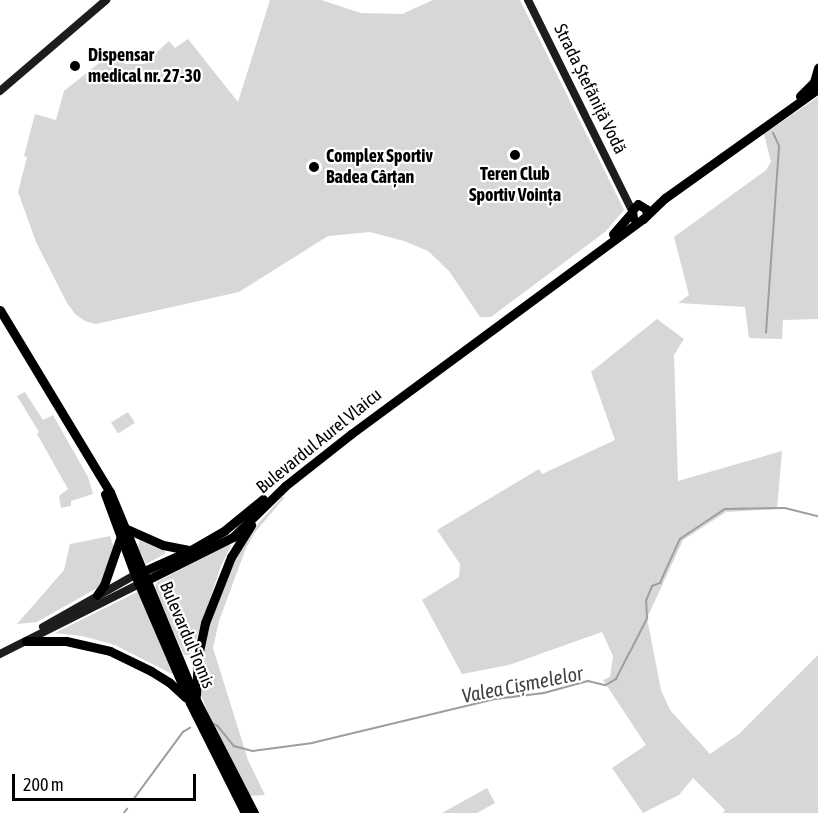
<!DOCTYPE html>
<meta charset="utf-8">
<style>
body{margin:0}
#map{position:relative;width:818px;height:813px;overflow:hidden;background:#fff;font-family:"Asap Condensed",sans-serif}
div>[style]{position:absolute}
[style*='--x']{left:calc(var(--x)*1px);top:calc(var(--y)*1px);width:calc(var(--w)*1px);rotate:calc(var(--a)*1deg)}
.green>*{inset:0;background:#d7d7d7;transform-origin:0 0}
.stream>*{height:1.5px;margin:-0.75px;padding:0 0.75px;transform-origin:0.75px;border-radius:0.75px;background:#9e9e9e}
.secondary>*{height:8px;margin:-4px;padding:0 4px;transform-origin:4px;border-radius:4px;background:#1d1d1d}
.primary>*{height:9px;margin:-4.5px;padding:0 4.5px;transform-origin:4.5px;border-radius:4.5px;background:#000}
.dots>*{width:16px;height:16px;translate:-50% -50%;box-sizing:border-box;border:3px solid #fff;border-radius:50%}
span{translate:-50% -50%;white-space:nowrap;text-align:center;line-height:1.15;-webkit-text-stroke:4.5px #fff;paint-order:stroke}
.poi-label{font-size:18px;color:#000;font-weight:700}
.left{translate:0 -50%;text-align:left}
.street-label{font-size:18px;color:#000}
.water-label{font-size:20px;color:#3f3f3f;font-style:italic}
.scale{position:absolute;left:12px;top:774px;width:184px;height:27px;box-sizing:border-box;border:3px solid #000;border-top:0;padding-left:8px;font-size:18px;line-height:21px;white-space:nowrap;color:#000;-webkit-text-stroke:4px #fff;paint-order:stroke}
</style>
<div id="map">
<div class="green">
<div style="clip-path:polygon(270px 0,321px 0,361px 13px,402px 14px,433px 0,520px 0,624px 210px,605px 232px,491px 317px,480px 317px,449px 271px,428px 251px,404px 241px,370px 232px,328px 236px,239px 292px,96px 324px,85px 321px,75px 314px,67px 303px,36px 242px,18px 192px,27px 157px,24px 156px,35px 114px,56px 120px,64px 91px,113px 52px,125px 64px,144px 64px,169px 41px,175px 48px,188px 39px,238px 102px)"></div>
<div style="clip-path:polygon(818px 97px,818px 319px,783px 320px,782px 339px,749px 338px,745px 307px,678px 303px,689px 295px,674px 237px,766px 170px,771px 162px,764px 134px)"></div>
<div style="clip-path:polygon(657px 319px,684px 339px,674px 355px,678px 481px,782px 451px,777px 509px,726px 512px,683px 540px,647px 618px,661px 690px,670px 710px,710px 754px,739px 734px,818px 655px,818px 813px,723px 813px,725px 810px,693px 778px,679px 795px,643px 813px,612px 768px,646px 745px,603px 680px,610px 677px,613px 656px,602px 632px,509px 665px,462px 674px,422px 600px,459px 577px,460px 564px,437px 530px,539px 469px,542px 474px,615px 440px,591px 372px)"></div>
<div style="clip-path:polygon(25px 392px,43px 420px,53px 415px,88px 477px,93px 494px,71px 501px,71px 506px,61px 508px,59px 496px,68px 489px,37px 434px,39px 432px,17px 396px)"></div>
<div style="left:128px;top:412px;width:13px;height:20px;rotate:58deg"></div>
<div style="clip-path:polygon(282px 497px,285px 497px,256px 531px,246px 548px,219px 621px,213px 648px,248px 760px,265px 795px,248px 796px,213px 727px,200px 692px,203px 645px,224px 578px,256px 526px)"></div>
<div style="clip-path:polygon(110px 536px,114px 548px,99px 587px,37px 622px,17px 624px,64px 570px,70px 544px)"></div>
<div style="clip-path:polygon(139px 540px,165px 551px,165px 554px,146px 564px,138px 547px)"></div>
<div style="clip-path:polygon(229px 544px,231px 546px,221px 566px,193px 649px,189px 655px,184px 655px,154px 589px,157px 582px)"></div>
<div style="clip-path:polygon(139px 591px,174px 671px,172px 674px,115px 645px,82px 636px,55px 633px)"></div>
<div style="clip-path:polygon(487px 788px,495px 803px,477px 813px,442px 813px)"></div>
</div>
<div class="stream">
<div style="--x:766;--y:333;--w:187;--a:-86"></div>
<div style="--x:779;--y:146;--w:14;--a:-115"></div>
<div style="--x:212;--y:723;--w:7;--a:27"></div>
<div style="--x:218;--y:726;--w:26;--a:51"></div>
<div style="--x:234;--y:746;--w:20;--a:15"></div>
<div style="--x:253;--y:751;--w:60;--a:-7.7"></div>
<div style="--x:312;--y:743;--w:188;--a:-13.5"></div>
<div style="--x:495;--y:699;--w:49;--a:-7"></div>
<div style="--x:544;--y:693;--w:46;--a:-15.3"></div>
<div style="--x:588;--y:681;--w:18;--a:13"></div>
<div style="--x:606;--y:685;--w:12;--a:-31"></div>
<div style="--x:616;--y:679;--w:30;--a:-63"></div>
<div style="--x:630;--y:652;--w:38;--a:-63"></div>
<div style="--x:647;--y:618;--w:17;--a:-93"></div>
<div style="--x:646;--y:601;--w:16;--a:-68"></div>
<div style="--x:652;--y:586;--w:9;--a:-21"></div>
<div style="--x:660;--y:583;--w:48;--a:-65.6"></div>
<div style="--x:680;--y:539;--w:54;--a:-33.7"></div>
<div style="--x:725;--y:509;--w:60;--a:-1"></div>
<div style="--x:785;--y:508;--w:34;--a:14"></div>
<div style="--x:133;--y:800;--w:84;--a:-53.7"></div>
<div style="--x:183;--y:732;--w:8;--a:-30"></div>
<div style="--x:124;--y:813;--w:5;--a:-53"></div>
</div>
<div class="secondary">
<div style="--x:528;--y:0;--w:234;--a:63.7"></div>
<div style="--x:0;--y:91;--w:140;--a:-40.6"></div>
<div style="--x:43;--y:627;--w:106;--a:-29.5"></div>
<div style="--x:0;--y:654;--w:156;--a:-26.7"></div>
</div>
<div class="primary">
<div style="--x:800;--y:96;--w:20;--a:-45"></div>
<div style="--x:814;--y:82;--w:15;--a:-74"></div>
<div style="--x:633;--y:218;--w:8;--a:-97"></div>
<div style="--x:632;--y:210;--w:8;--a:-45"></div>
<div style="--x:638;--y:204;--w:9;--a:32"></div>
<div style="--x:646;--y:209;--w:6;--a:81"></div>
<div style="--x:613;--y:234;--w:28;--a:-49"></div>
<div style="--x:0;--y:310;--w:213;--a:58.9"></div>
<div style="--x:110;--y:492;--w:225;--a:67.5"></div>
<div style="--x:196;--y:700;--w:127;--a:62.8"></div>
<div style="--x:105;--y:494;--w:86;--a:69.7"></div>
<div style="--x:135;--y:575;--w:139;--a:66.7"></div>
<div style="--x:190;--y:703;--w:123;--a:63.4"></div>
<div style="--x:127;--y:529;--w:39;--a:24"></div>
<div style="--x:163;--y:545;--w:26;--a:11"></div>
<div style="--x:135;--y:575;--w:61;--a:-24.1"></div>
<div style="--x:191;--y:550;--w:39;--a:-30"></div>
<div style="--x:225;--y:530;--w:49;--a:-39.2"></div>
<div style="--x:139;--y:584;--w:105;--a:-26.6"></div>
<div style="--x:233;--y:537;--w:73;--a:-44.4"></div>
<div style="--x:285;--y:486;--w:84;--a:-38.2"></div>
<div style="--x:351;--y:434;--w:363;--a:-36.4"></div>
<div style="--x:643;--y:219;--w:30;--a:-44"></div>
<div style="--x:665;--y:198;--w:188;--a:-35.5"></div>
<div style="--x:97;--y:595;--w:12;--a:-55"></div>
<div style="--x:104;--y:585;--w:52;--a:-70.9"></div>
<div style="--x:26;--y:641;--w:40;--a:0"></div>
<div style="--x:66;--y:641;--w:45;--a:12.8"></div>
<div style="--x:110;--y:651;--w:46;--a:26"></div>
<div style="--x:151;--y:671;--w:22;--a:32"></div>
<div style="--x:170;--y:683;--w:21;--a:43"></div>
<div style="--x:196;--y:695;--w:39;--a:-87"></div>
<div style="--x:198;--y:656;--w:34;--a:-78"></div>
<div style="--x:205;--y:623;--w:71;--a:-68.5"></div>
<div style="--x:231;--y:557;--w:38;--a:-58"></div>
</div>
<div class="dots">
<div style="left:75px;top:66px;background:#000"></div>
<div style="left:515px;top:155px;background:#000"></div>
<div style="left:314px;top:167px;background:#000"></div>
</div>
<div class="poi-label">
<span class="left" style="left:88px;top:66px">Dispensar<br>medical nr. 27-30</span>
<span class="left" style="left:326px;top:167px">Complex Sportiv<br>Badea Cârțan</span>
<span style="left:515px;top:185px">Teren Club<br>Sportiv Voința</span>
</div>
<div class="street-label">
<span style="left:590px;top:89px;rotate:64deg">Strada Ștefăniță Vodă</span>
<span style="left:319px;top:441px;rotate:-39deg">Bulevardul Aurel Vlaicu</span>
<span style="left:187px;top:635px;rotate:67deg">Bulevardul Tomis</span>
</div>
<div class="water-label">
<span style="left:522px;top:684px;rotate:-11deg">Valea Cișmelelor</span>
</div>
<div class="scale">200 m</div>
</div>
